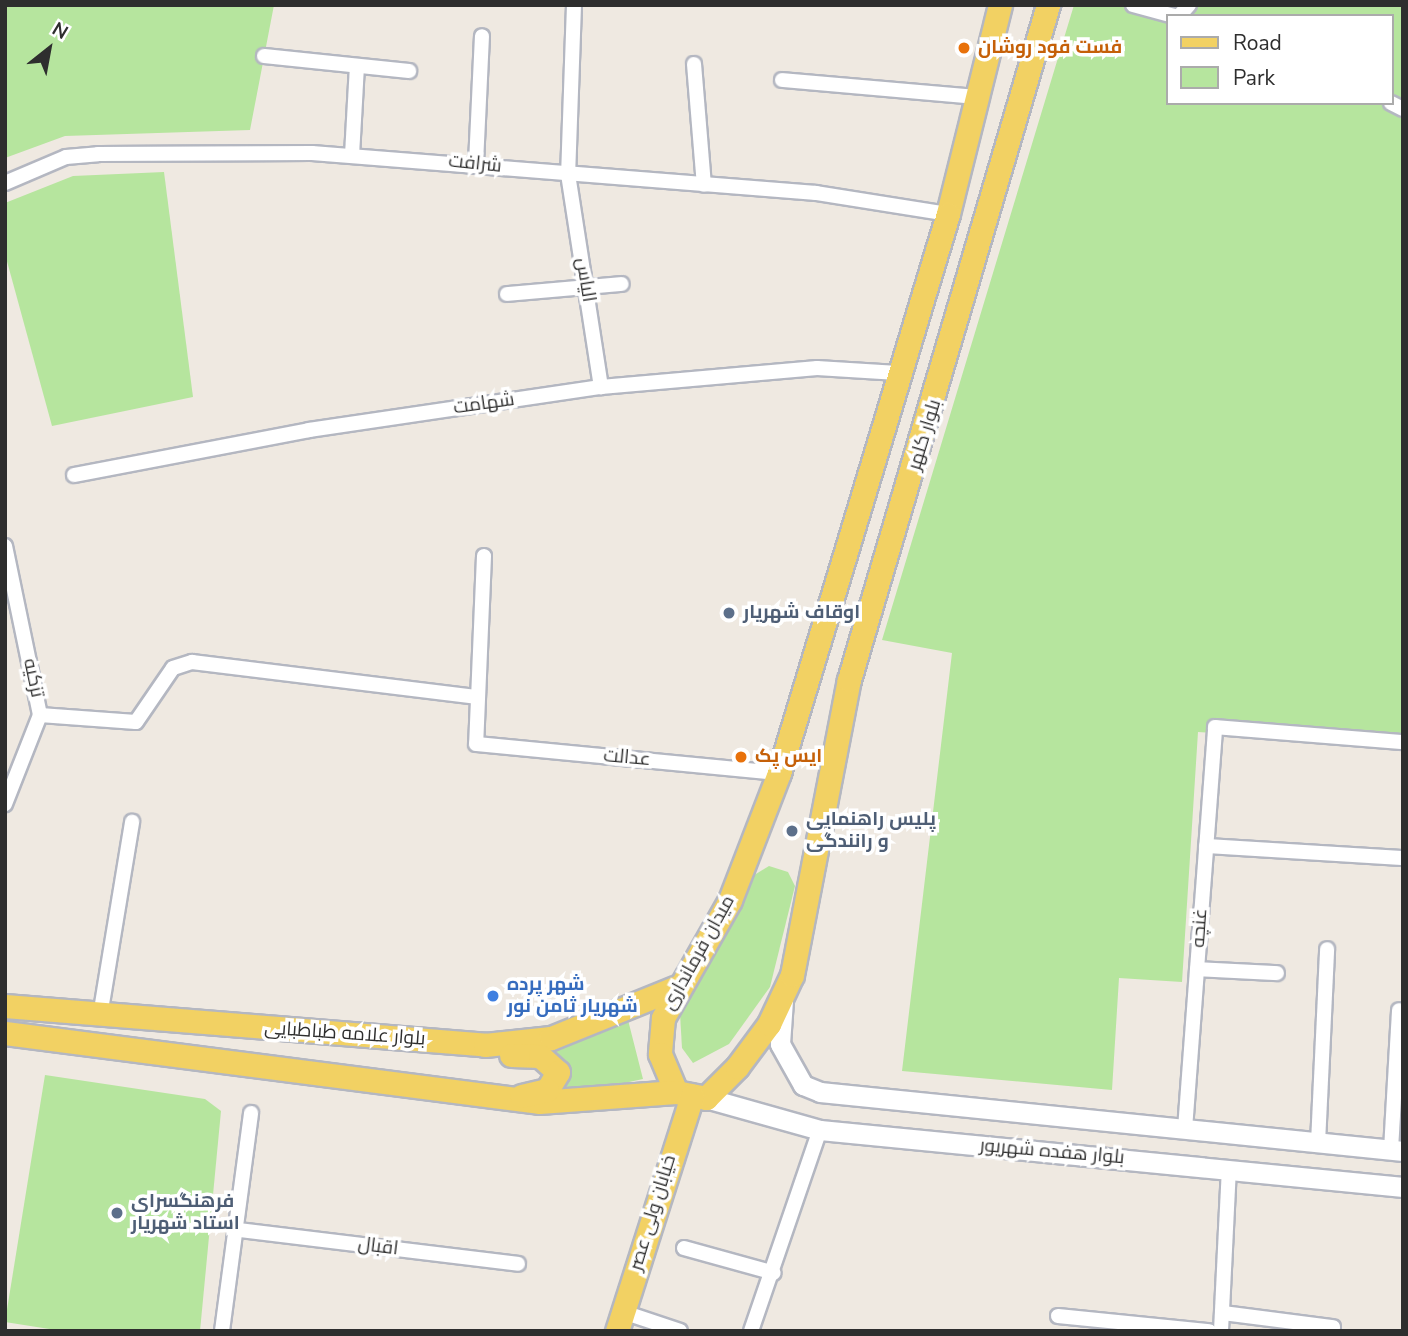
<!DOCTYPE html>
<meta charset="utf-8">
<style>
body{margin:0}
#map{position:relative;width:1408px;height:1336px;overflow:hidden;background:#efe9e1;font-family:"Nunito Sans",Cairo,sans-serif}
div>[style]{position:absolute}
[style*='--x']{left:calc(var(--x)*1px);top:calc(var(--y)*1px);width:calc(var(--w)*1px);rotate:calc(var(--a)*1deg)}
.green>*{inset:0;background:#b6e59e}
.roads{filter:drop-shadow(2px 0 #b4b7c1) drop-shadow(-2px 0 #b4b7c1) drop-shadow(0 2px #b4b7c1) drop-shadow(0 -2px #b4b7c1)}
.street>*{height:14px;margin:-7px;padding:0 7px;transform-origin:7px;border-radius:7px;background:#fff}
.secondary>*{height:19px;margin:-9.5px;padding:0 9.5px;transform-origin:9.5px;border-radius:9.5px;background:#fff}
.primary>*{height:23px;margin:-11.5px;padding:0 11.5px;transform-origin:11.5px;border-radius:11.5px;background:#f2d163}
.dots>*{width:19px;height:19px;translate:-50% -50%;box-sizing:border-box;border:4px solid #fff;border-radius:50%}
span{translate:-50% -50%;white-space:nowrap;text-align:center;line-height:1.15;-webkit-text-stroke:7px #fff;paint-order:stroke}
.food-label{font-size:19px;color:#c56008;font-weight:700}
.left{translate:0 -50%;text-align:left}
.street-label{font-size:19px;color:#2e2e2e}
.service-label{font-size:19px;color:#4e5e75;font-weight:700}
.shop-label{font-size:19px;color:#366cbe;font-weight:700}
.frame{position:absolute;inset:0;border:7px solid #2e2e2e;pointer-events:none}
.legend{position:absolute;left:1166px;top:14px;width:228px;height:91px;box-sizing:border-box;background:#fff;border:2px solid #ababab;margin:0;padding:9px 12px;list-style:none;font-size:21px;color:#2e2e2e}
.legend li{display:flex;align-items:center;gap:14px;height:35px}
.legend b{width:35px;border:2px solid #ababab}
.north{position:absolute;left:14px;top:14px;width:70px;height:70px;-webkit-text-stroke:5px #fff;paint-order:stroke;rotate:31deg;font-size:19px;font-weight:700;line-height:28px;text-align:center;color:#2e2e2e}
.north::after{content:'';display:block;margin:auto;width:24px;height:32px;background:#2e2e2e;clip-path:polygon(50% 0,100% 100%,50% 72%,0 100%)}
</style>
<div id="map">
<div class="green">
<div style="clip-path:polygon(5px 5px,274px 5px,250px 130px,65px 136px,5px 158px)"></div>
<div style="clip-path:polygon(evenodd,1074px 5px,1403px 5px,1403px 745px,1198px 732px,1182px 982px,1119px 978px,1112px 1090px,902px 1071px,952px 653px,882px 640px,1074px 5px,1168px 16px,1392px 16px,1392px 103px,1168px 103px,1168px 16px)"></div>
<div style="clip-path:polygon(164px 172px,193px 397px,52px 426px,5px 254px,5px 203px,73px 176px)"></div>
<div style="clip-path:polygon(769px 866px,788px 872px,795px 886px,770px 987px,729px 1044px,693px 1063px,682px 1048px,680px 1014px,751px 877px)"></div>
<div style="clip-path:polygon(628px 1020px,643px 1079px,560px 1097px,563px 1068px,555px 1051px)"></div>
<div style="clip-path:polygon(45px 1075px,205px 1099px,221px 1111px,200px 1331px,62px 1331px,5px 1322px)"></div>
</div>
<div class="roads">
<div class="street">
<div style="--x:574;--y:5;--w:169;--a:92"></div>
<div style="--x:568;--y:174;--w:216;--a:81.2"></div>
<div style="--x:1133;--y:5;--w:42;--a:15"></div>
<div style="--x:1179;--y:16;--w:15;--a:-48"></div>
<div style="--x:264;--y:56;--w:146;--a:5.9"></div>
<div style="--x:694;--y:64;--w:121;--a:85.3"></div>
<div style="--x:782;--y:80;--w:197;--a:5"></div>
<div style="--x:1391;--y:103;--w:13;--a:27"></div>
<div style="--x:352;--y:155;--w:89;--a:-86.8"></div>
<div style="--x:476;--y:163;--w:127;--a:-87.3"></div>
<div style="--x:5;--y:183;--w:66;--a:-23.1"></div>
<div style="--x:66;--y:157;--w:32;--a:-5"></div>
<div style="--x:98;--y:154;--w:214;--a:-0.3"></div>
<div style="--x:312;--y:153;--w:506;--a:4.54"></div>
<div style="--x:816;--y:193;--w:134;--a:9"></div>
<div style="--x:507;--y:294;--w:115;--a:-5"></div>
<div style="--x:74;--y:475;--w:239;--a:-10.8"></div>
<div style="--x:309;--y:430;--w:295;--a:-8.4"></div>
<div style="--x:601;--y:387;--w:217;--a:-5"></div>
<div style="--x:817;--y:368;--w:81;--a:3.5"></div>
<div style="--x:5;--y:546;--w:173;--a:78.3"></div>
<div style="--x:40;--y:715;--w:96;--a:111.5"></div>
<div style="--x:484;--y:556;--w:188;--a:92.4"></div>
<div style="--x:476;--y:744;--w:304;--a:5.5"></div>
<div style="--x:40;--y:715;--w:96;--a:4.2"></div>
<div style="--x:136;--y:722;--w:65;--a:-55.6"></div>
<div style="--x:173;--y:668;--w:20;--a:-18"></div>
<div style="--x:192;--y:662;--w:288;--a:7"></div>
<div style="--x:1206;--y:846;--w:197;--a:3.5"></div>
<div style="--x:1197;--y:969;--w:80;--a:2.9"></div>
<div style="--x:100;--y:1016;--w:197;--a:-80.6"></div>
<div style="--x:1185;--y:1129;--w:403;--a:-85.7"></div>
<div style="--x:1215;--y:727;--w:189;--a:4.6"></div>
<div style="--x:1318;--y:1143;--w:194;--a:-87.3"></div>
<div style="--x:1391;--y:1150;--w:140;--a:-86.7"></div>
<div style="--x:239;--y:1230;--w:281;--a:6.9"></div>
<div style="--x:684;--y:1248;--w:93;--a:15.5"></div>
<div style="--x:623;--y:1312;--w:60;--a:18.4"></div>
<div style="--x:1223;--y:1313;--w:111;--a:7.3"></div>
<div style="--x:1058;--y:1316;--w:152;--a:5.7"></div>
<div style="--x:222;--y:1331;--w:220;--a:-82.4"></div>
<div style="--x:751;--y:1331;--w:213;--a:-71.1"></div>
<div style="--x:1221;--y:1331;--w:162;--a:-87.2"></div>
</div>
<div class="secondary">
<div style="--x:783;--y:1000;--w:44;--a:93.9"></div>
<div style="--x:780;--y:1044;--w:47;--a:60.7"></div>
<div style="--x:803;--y:1085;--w:18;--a:22"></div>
<div style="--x:820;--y:1092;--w:586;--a:5.78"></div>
<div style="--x:706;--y:1098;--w:118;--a:15.7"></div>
<div style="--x:820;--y:1130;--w:586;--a:5.58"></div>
</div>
<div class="primary">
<div style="--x:1000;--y:5;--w:215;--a:104"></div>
<div style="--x:948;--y:214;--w:584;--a:106.82"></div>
<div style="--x:779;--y:773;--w:136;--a:111.1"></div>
<div style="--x:730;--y:900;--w:136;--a:119.6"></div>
<div style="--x:663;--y:1018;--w:36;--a:95"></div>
<div style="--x:660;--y:1054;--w:41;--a:67.2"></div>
<div style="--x:676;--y:1092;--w:31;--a:11"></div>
<div style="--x:706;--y:1098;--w:44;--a:-45"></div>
<div style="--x:737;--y:1067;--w:54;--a:-53.3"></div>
<div style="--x:769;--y:1024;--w:54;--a:-64.9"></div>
<div style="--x:792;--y:975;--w:300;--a:-79.1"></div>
<div style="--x:849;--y:680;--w:704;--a:-73.57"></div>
<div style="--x:5;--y:1006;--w:482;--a:4.6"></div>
<div style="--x:485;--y:1045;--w:66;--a:-6.1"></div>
<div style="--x:551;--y:1038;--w:134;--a:-22"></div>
<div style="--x:5;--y:1033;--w:538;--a:7.36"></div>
<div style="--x:539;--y:1102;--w:137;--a:-4.2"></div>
<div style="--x:511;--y:1055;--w:29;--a:2"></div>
<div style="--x:540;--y:1056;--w:24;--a:42"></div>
<div style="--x:558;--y:1072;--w:21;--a:121"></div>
<div style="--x:547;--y:1090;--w:26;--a:167"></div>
<div style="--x:617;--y:1331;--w:247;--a:-72.3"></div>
</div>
</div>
<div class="dots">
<div style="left:964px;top:48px;background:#e8710a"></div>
<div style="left:729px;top:613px;background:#5c6f8a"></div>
<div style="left:741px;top:757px;background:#e8710a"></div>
<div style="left:792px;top:831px;background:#5c6f8a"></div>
<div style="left:493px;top:996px;background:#3f7fe0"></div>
<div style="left:117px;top:1213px;background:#5c6f8a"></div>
</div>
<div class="food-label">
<span class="left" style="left:978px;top:48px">فست فود روشان</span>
<span class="left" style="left:755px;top:757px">ایس پک</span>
</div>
<div class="street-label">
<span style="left:475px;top:164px;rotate:6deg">شرافت</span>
<span style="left:585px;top:280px;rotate:81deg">الیاس</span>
<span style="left:484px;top:404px;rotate:-8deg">شهامت</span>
<span style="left:925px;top:435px;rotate:-73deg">بلوار کلهر</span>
<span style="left:33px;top:678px;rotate:78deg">تزکیه</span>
<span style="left:627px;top:758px;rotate:5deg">عدالت</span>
<span style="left:1200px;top:928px;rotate:-86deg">غنچه</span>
<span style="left:699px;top:953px;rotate:-61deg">میدان فرمانداری</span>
<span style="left:345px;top:1034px;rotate:4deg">بلوار علامه طباطبایی</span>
<span style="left:1052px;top:1152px;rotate:5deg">بلوار هفده شهریور</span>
<span style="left:653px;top:1213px;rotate:-73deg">خیابان ولی عصر</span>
<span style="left:378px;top:1247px;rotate:7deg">اقبال</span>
</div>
<div class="service-label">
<span class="left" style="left:743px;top:613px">اوقاف شهریار</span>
<span class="left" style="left:806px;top:831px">پلیس راهنمایی<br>و رانندگی</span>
<span class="left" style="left:131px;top:1213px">فرهنگسرای<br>استاد شهریار</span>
</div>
<div class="shop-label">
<span class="left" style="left:507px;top:996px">شهر پرده<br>شهریار ثامن نور</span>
</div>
<div class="frame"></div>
<ul class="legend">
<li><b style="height:9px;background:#f2d163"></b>Road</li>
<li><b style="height:19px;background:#b6e59e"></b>Park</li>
</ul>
<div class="north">N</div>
</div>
